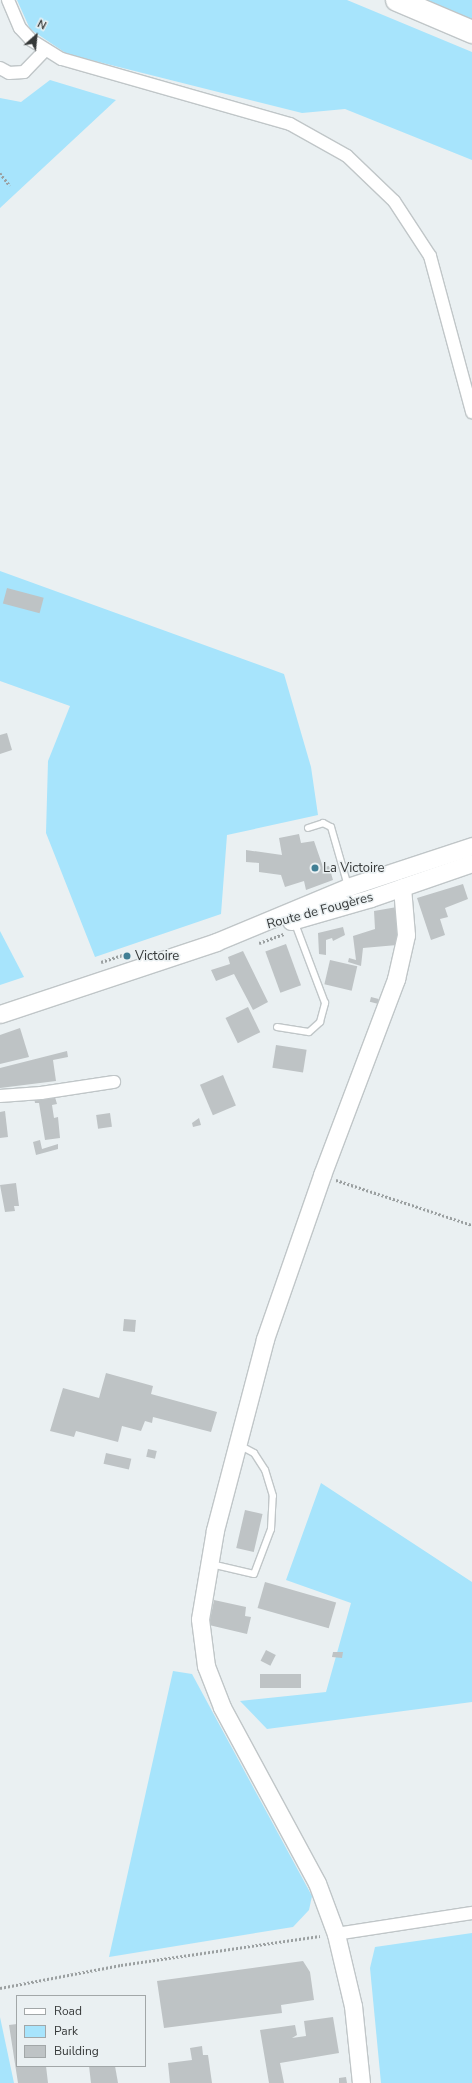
<!DOCTYPE html>
<meta charset="utf-8">
<style>
body{margin:0}
#map{position:relative;width:472px;height:2083px;overflow:hidden;background:#eaf0f2;font-family:"Nunito Sans",sans-serif}
div>[style]{position:absolute}
[style*='--x']{left:calc(var(--x)*1px);top:calc(var(--y)*1px);width:calc(var(--w)*1px);rotate:calc(var(--a)*1deg)}
.green>*{inset:0;background:#a7e4fc}
.building>*{inset:0;background:#bec3c5;transform-origin:0 0}
.path>*{height:2.5px;margin-top:-1.25px;transform-origin:0;background:repeating-linear-gradient(90deg,#9ba0a1 0 2px,transparent 0 4px)}
.roads{filter:drop-shadow(1px 0 #c0c6c8) drop-shadow(-1px 0 #c0c6c8) drop-shadow(0 1px #c0c6c8) drop-shadow(0 -1px #c0c6c8)}
.lane>*{height:6px;margin:-3px;padding:0 3px;transform-origin:3px;border-radius:3px;background:#fff}
.street>*{height:12px;margin:-6px;padding:0 6px;transform-origin:6px;border-radius:6px;background:#fff}
.secondary>*{height:17px;margin:-8.5px;padding:0 8.5px;transform-origin:8.5px;border-radius:8.5px;background:#fff}
.highway>*{height:22px;margin:-11px;padding:0 11px;transform-origin:11px;border-radius:11px;background:#fff}
.dots>*{width:11px;height:11px;translate:-50% -50%;box-sizing:border-box;border:2px solid #eaf0f2;border-radius:50%}
span{translate:-50% -50%;white-space:nowrap;text-align:center;line-height:1.15;-webkit-text-stroke:3px #eaf0f2;paint-order:stroke}
.poi-label{font-size:13px;color:#363939}
.left{translate:0 -50%;text-align:left}
.street-label{font-size:13px;color:#363939}
.legend{position:absolute;left:16px;top:1995px;width:130px;height:72px;box-sizing:border-box;background:#eaf0f2;border:1px solid #a2a7a8;margin:0;padding:5px 7px;list-style:none;font-size:12px;color:#363939}
.legend li{display:flex;align-items:center;gap:8px;height:20px}
.legend b{width:20px;border:1px solid #a2a7a8}
.north{position:absolute;left:16px;top:16px;width:40px;height:40px;-webkit-text-stroke:3px #eaf0f2;paint-order:stroke;rotate:27deg;font-size:11px;font-weight:700;line-height:16px;text-align:center;color:#363939}
.north::after{content:'';display:block;margin:auto;width:14px;height:18px;background:#363939;clip-path:polygon(50% 0,100% 100%,50% 72%,0 100%)}
</style>
<div id="map">
<div class="green">
<div style="clip-path:polygon(17px 0,347px 0,472px 52px,472px 160px,345px 109px,302px 113px,67px 54px,30px 29px)"></div>
<div style="clip-path:polygon(423px 0,472px 0,472px 21px)"></div>
<div style="clip-path:polygon(50px 80px,116px 100px,0 208px,0 98px,21px 102px)"></div>
<div style="clip-path:polygon(0 571px,284px 674px,311px 767px,318px 815px,227px 835px,221px 914px,95px 957px,46px 833px,48px 761px,70px 706px,0 681px)"></div>
<div style="clip-path:polygon(0 931px,24px 977px,0 985px)"></div>
<div style="clip-path:polygon(321px 1483px,472px 1582px,472px 1702px,267px 1729px,240px 1701px,326px 1692px,351px 1603px,286px 1580px)"></div>
<div style="clip-path:polygon(173px 1671px,192px 1674px,312px 1896px,309px 1910px,293px 1927px,109px 1957px)"></div>
<div style="clip-path:polygon(472px 1933px,472px 2083px,381px 2083px,370px 1968px,375px 1947px)"></div>
<div style="clip-path:polygon(0 2017px,14px 2083px,0 2083px)"></div>
</div>
<div class="building">
<div style="left:7px;top:588px;width:38px;height:16px;rotate:15deg"></div>
<div style="clip-path:polygon(7px 733px,12px 750px,0 754px,0 735px)"></div>
<div style="clip-path:polygon(299px 834px,301px 843px,314px 841px,323px 867px,329px 866px,333px 880px,306px 890px,304px 881px,285px 887px,281px 875px,259px 872px,259px 863px,246px 862px,246px 850px,282px 855px,279px 838px)"></div>
<div style="clip-path:polygon(463px 884px,468px 899px,445px 908px,448px 917px,440px 919px,445px 935px,431px 940px,417px 898px)"></div>
<div style="clip-path:polygon(397px 907px,397px 945px,363px 948px,361px 966px,348px 962px,349px 958px,356px 960px,353px 936px,375px 929px,374px 911px)"></div>
<div style="clip-path:polygon(343px 927px,345px 935px,333px 941px,332px 938px,326px 940px,326px 955px,319px 954px,318px 933px)"></div>
<div style="left:286px;top:944px;width:44px;height:22px;rotate:70deg"></div>
<div style="clip-path:polygon(243px 951px,268px 1002px,253px 1010px,234px 974px,216px 981px,211px 970px,230px 964px,228px 957px)"></div>
<div style="left:330px;top:960px;width:28px;height:25px;rotate:13deg"></div>
<div style="left:371px;top:997px;width:8px;height:5px;rotate:14deg"></div>
<div style="left:248px;top:1007px;width:28px;height:25px;rotate:64deg"></div>
<div style="clip-path:polygon(20px 1028px,29px 1057px,0 1064px,0 1035px)"></div>
<div style="left:276px;top:1045px;width:31px;height:23px;rotate:9deg"></div>
<div style="clip-path:polygon(67px 1051px,68px 1057px,53px 1060px,56px 1081px,0 1088px,0 1068px)"></div>
<div style="left:223px;top:1075px;width:33px;height:25px;rotate:67deg"></div>
<div style="clip-path:polygon(34px 1097px,38px 1100px,55px 1097px,57px 1104px,52px 1105px,54px 1118px,58px 1117px,60px 1138px,45px 1140px,39px 1103px,35px 1103px)"></div>
<div style="clip-path:polygon(5px 1111px,8px 1137px,0 1138px,0 1112px)"></div>
<div style="left:110px;top:1113px;width:14px;height:14px;rotate:82deg"></div>
<div style="clip-path:polygon(199px 1118px,201px 1125px,193px 1127px,192px 1123px)"></div>
<div style="clip-path:polygon(40px 1140px,42px 1149px,58px 1144px,58px 1149px,36px 1155px,33px 1142px)"></div>
<div style="clip-path:polygon(16px 1183px,19px 1206px,14px 1206px,15px 1211px,5px 1212px,0 1185px)"></div>
<div style="left:124px;top:1319px;width:12px;height:12px;rotate:5deg"></div>
<div style="clip-path:polygon(106px 1373px,153px 1386px,151px 1394px,217px 1412px,211px 1432px,153px 1417px,152px 1423px,145px 1421px,141px 1431px,122px 1426px,118px 1442px,76px 1431px,74px 1437px,50px 1431px,63px 1388px,99px 1398px)"></div>
<div style="left:148px;top:1449px;width:9px;height:8px;rotate:13deg"></div>
<div style="left:106px;top:1453px;width:26px;height:11px;rotate:13deg"></div>
<div style="left:245px;top:1510px;width:18px;height:39px;rotate:13deg"></div>
<div style="left:265px;top:1582px;width:74px;height:27px;rotate:16deg"></div>
<div style="clip-path:polygon(214px 1600px,246px 1607px,245px 1616px,251px 1617px,247px 1634px,209px 1625px)"></div>
<div style="left:266px;top:1650px;width:11px;height:12px;rotate:27deg"></div>
<div style="clip-path:polygon(333px 1652px,343px 1652px,342px 1658px,332px 1657px)"></div>
<div style="left:260px;top:1674px;width:41px;height:14px"></div>
<div style="clip-path:polygon(303px 1961px,310px 1972px,314px 2000px,281px 2005px,282px 2013px,164px 2028px,157px 1981px)"></div>
<div style="clip-path:polygon(333px 2017px,339px 2053px,280px 2063px,284px 2083px,269px 2083px,260px 2030px,295px 2025px,297px 2035px,292px 2038px,306px 2036px,304px 2021px)"></div>
<div style="clip-path:polygon(17px 2024px,17px 2066px,46px 2066px,48px 2083px,18px 2083px,9px 2025px)"></div>
<div style="clip-path:polygon(202px 2046px,203px 2055px,208px 2055px,212px 2083px,170px 2083px,168px 2063px,192px 2060px,190px 2048px)"></div>
<div style="clip-path:polygon(89px 2066px,115px 2066px,118px 2083px,91px 2083px)"></div>
<div style="clip-path:polygon(346px 2077px,347px 2083px,339px 2083px,339px 2078px)"></div>
</div>
<div class="path">
<div style="--x:0;--y:173;--w:16;--a:52"></div>
<div style="--x:259;--y:943;--w:27;--a:-20"></div>
<div style="--x:101;--y:962;--w:25;--a:-18"></div>
<div style="--x:336;--y:1180;--w:143;--a:18.3"></div>
<div style="--x:0;--y:1988;--w:123;--a:-10.8"></div>
<div style="--x:121;--y:1965;--w:201;--a:-8.3"></div>
</div>
<div class="roads">
<div class="lane">
<div style="--x:308;--y:828;--w:16;--a:-18"></div>
<div style="--x:323;--y:823;--w:9;--a:27"></div>
<div style="--x:331;--y:827;--w:61;--a:73.9"></div>
<div style="--x:277;--y:1027;--w:32;--a:9"></div>
<div style="--x:309;--y:1032;--w:15;--a:-42"></div>
<div style="--x:320;--y:1022;--w:20;--a:-75"></div>
<div style="--x:325;--y:1003;--w:88;--a:-110.7"></div>
<div style="--x:211;--y:1564;--w:44;--a:13.1"></div>
<div style="--x:254;--y:1574;--w:48;--a:-69.3"></div>
<div style="--x:271;--y:1529;--w:33;--a:-87"></div>
<div style="--x:273;--y:1496;--w:27;--a:-107"></div>
<div style="--x:265;--y:1470;--w:20;--a:-123"></div>
<div style="--x:254;--y:1453;--w:17;--a:-152"></div>
</div>
<div class="street">
<div style="--x:8;--y:0;--w:30;--a:67"></div>
<div style="--x:20;--y:28;--w:16;--a:47"></div>
<div style="--x:31;--y:40;--w:36;--a:32"></div>
<div style="--x:62;--y:59;--w:237;--a:15.9"></div>
<div style="--x:290;--y:124;--w:65;--a:29.3"></div>
<div style="--x:347;--y:156;--w:65;--a:43.8"></div>
<div style="--x:394;--y:201;--w:66;--a:56.8"></div>
<div style="--x:430;--y:256;--w:162;--a:74.9"></div>
<div style="--x:0;--y:68;--w:10;--a:29"></div>
<div style="--x:9;--y:73;--w:15;--a:-4"></div>
<div style="--x:24;--y:72;--w:29;--a:-46"></div>
<div style="--x:0;--y:1096;--w:41;--a:-4.2"></div>
<div style="--x:41;--y:1093;--w:74;--a:-8.6"></div>
<div style="--x:336;--y:1934;--w:138;--a:-8.8"></div>
</div>
<div class="secondary">
<div style="--x:291;--y:921;--w:83;--a:-16"></div>
<div style="--x:371;--y:898;--w:107;--a:-19.1"></div>
<div style="--x:0;--y:1014;--w:228;--a:-18.4"></div>
<div style="--x:216;--y:942;--w:143;--a:-22.6"></div>
<div style="--x:348;--y:887;--w:131;--a:-18.3"></div>
<div style="--x:361;--y:2083;--w:77;--a:-95.9"></div>
<div style="--x:353;--y:2006;--w:74;--a:-103.3"></div>
<div style="--x:336;--y:1934;--w:54;--a:-110.4"></div>
<div style="--x:317;--y:1883;--w:200;--a:-118.4"></div>
<div style="--x:222;--y:1707;--w:44;--a:-111.3"></div>
<div style="--x:206;--y:1666;--w:47;--a:-97.3"></div>
<div style="--x:200;--y:1619;--w:90;--a:-80.4"></div>
<div style="--x:215;--y:1530;--w:197;--a:-75.3"></div>
<div style="--x:265;--y:1339;--w:174;--a:-70.8"></div>
<div style="--x:322;--y:1175;--w:210;--a:-69.3"></div>
<div style="--x:396;--y:979;--w:45;--a:-77.2"></div>
<div style="--x:406;--y:935;--w:48;--a:-94.8"></div>
</div>
<div class="highway">
<div style="--x:397;--y:0;--w:82;--a:23.1"></div>
</div>
</div>
<div class="dots">
<div style="left:315px;top:868px;background:#407e94"></div>
<div style="left:127px;top:956px;background:#407e94"></div>
</div>
<div class="poi-label">
<span class="left" style="left:323px;top:868px">La Victoire</span>
<span class="left" style="left:135px;top:956px">Victoire</span>
</div>
<div class="street-label">
<span style="left:320px;top:911px;rotate:-15deg">Route de Fougères</span>
</div>
<ul class="legend">
<li><b style="height:5px;background:#fff"></b>Road</li>
<li><b style="height:11px;background:#a7e4fc"></b>Park</li>
<li><b style="height:11px;background:#bec3c5"></b>Building</li>
</ul>
<div class="north">N</div>
</div>
